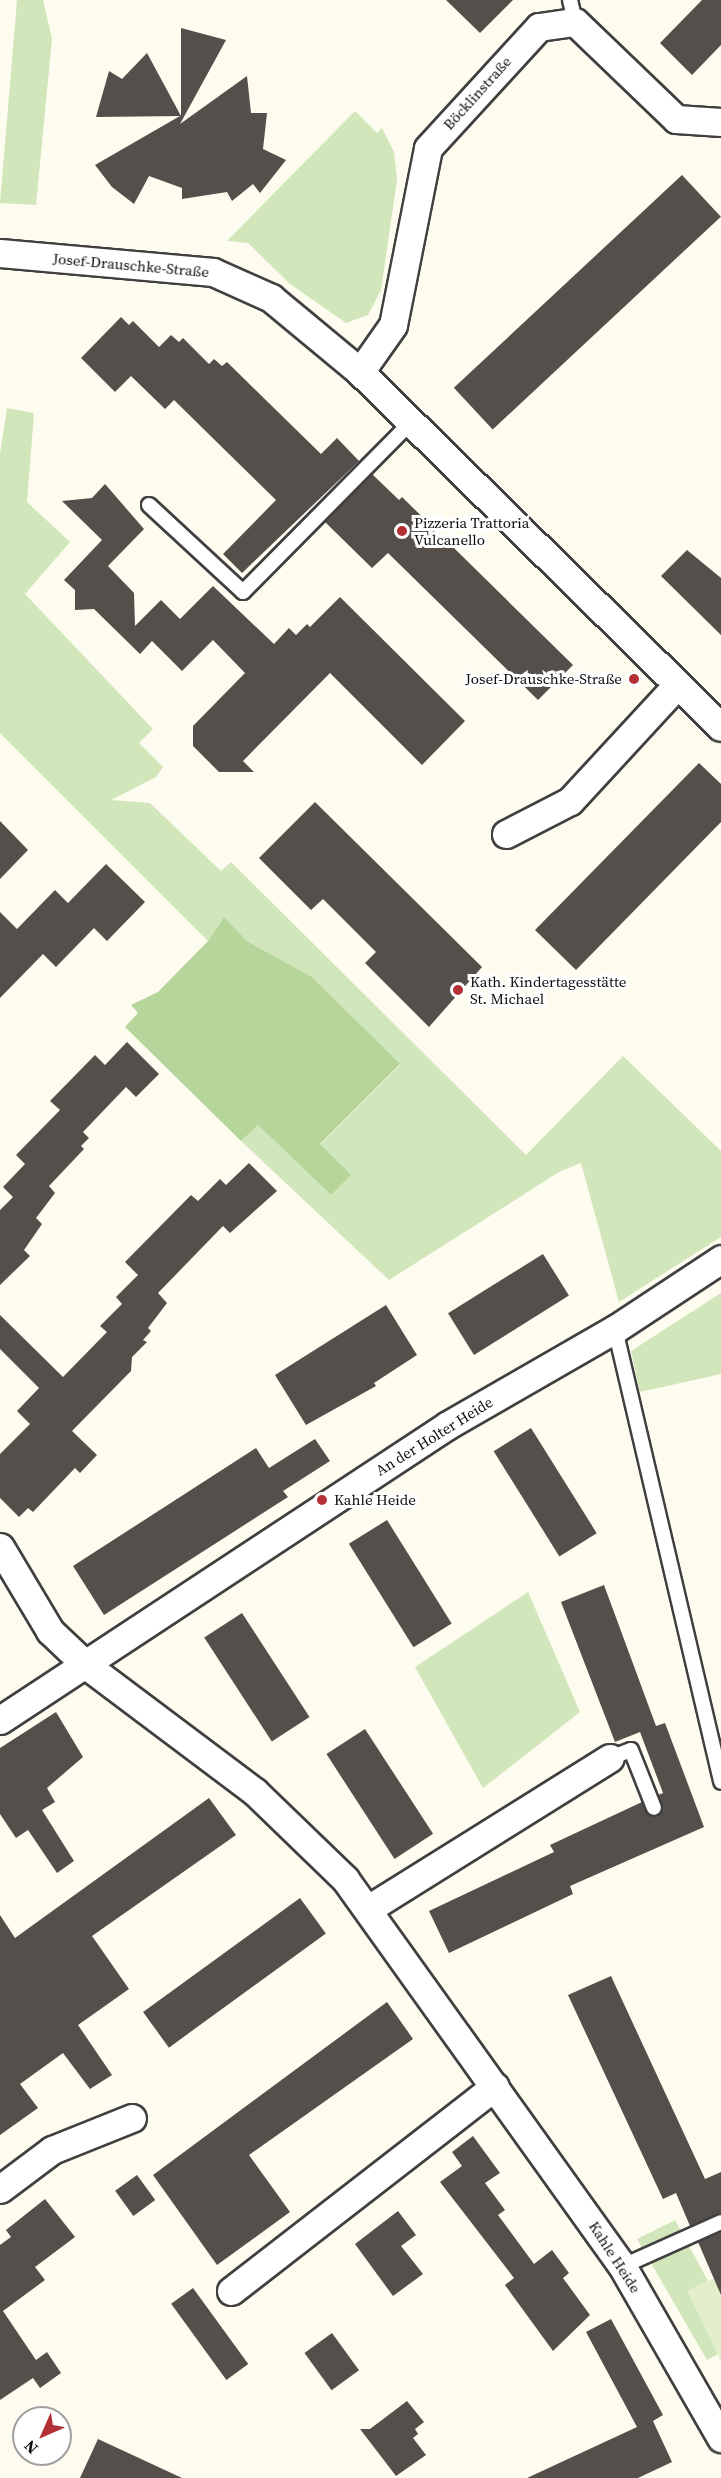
<!DOCTYPE html>
<meta charset="utf-8">
<style>
body{margin:0}
#map{position:relative;width:721px;height:2478px;overflow:hidden;background:#fefbef;font-family:"Source Serif 4",serif}
div>[style]{position:absolute}
[style*='--x']{left:calc(var(--x)*1px);top:calc(var(--y)*1px);width:calc(var(--w)*1px);rotate:calc(var(--a)*1deg)}
.green>*{inset:0;background:#d1e6bb}
.forest>*{inset:0;background:#b5d59b}
.pitch>*{inset:0;background:#e2eecc}
.building>*{inset:0;background:#554f4b;transform-origin:0 0}
.roads{filter:drop-shadow(2px 0 #404040) drop-shadow(-2px 0 #404040) drop-shadow(0 2px #404040) drop-shadow(0 -2px #404040)}
.lane>*{height:14px;margin:-7px;padding:0 7px;transform-origin:7px;border-radius:7px;background:#fff}
.street>*{height:27px;margin:-13.5px;padding:0 13.5px;transform-origin:13.5px;border-radius:13.5px;background:#fff}
.dots>*{width:16px;height:16px;translate:-50% -50%;box-sizing:border-box;border:3px solid #fff;border-radius:50%}
span{translate:-50% -50%;white-space:nowrap;text-align:center;line-height:1.15;-webkit-text-stroke:6px #fff;paint-order:stroke}
.street-label{font-size:15px;color:#0d0d0d}
.poi-label{font-size:15px;color:#0d0d0d}
.left{translate:0 -50%;text-align:left}
.right{translate:-100% -50%;text-align:right}
.north{position:absolute;left:12px;top:2406px;width:60px;height:60px;box-sizing:border-box;background:#fff;border:2px solid #9e9e9e;border-radius:50%;rotate:225deg;font-size:16px;font-weight:700;line-height:24px;text-align:center;color:#0d0d0d}
.north::after{content:'';display:block;margin:auto;width:21px;height:27px;background:#b33035;clip-path:polygon(50% 0,100% 100%,50% 72%,0 100%)}
</style>
<div id="map">
<div class="green">
<div style="clip-path:polygon(17px 0,43px 0,52px 39px,36px 205px,0 203px)"></div>
<div style="clip-path:polygon(355px 111px,377px 133px,382px 128px,394px 152px,397px 180px,381px 290px,368px 315px,346px 323px,290px 284px,248px 243px,227px 241px)"></div>
<div style="clip-path:polygon(7px 408px,34px 413px,27px 502px,70px 542px,25px 594px,153px 729px,139px 743px,163px 767px,156px 777px,111px 800px,150px 803px,221px 871px,231px 862px,526px 1155px,623px 1056px,721px 1151px,721px 1237px,619px 1302px,581px 1163px,559px 1172px,389px 1280px,241px 1141px,258px 1125px,331px 1195px,320px 1145px,400px 1065px,312px 977px,247px 941px,224px 917px,208px 941px,0 733px,0 454px)"></div>
<div style="clip-path:polygon(721px 1293px,721px 1374px,640px 1392px,631px 1351px)"></div>
<div style="clip-path:polygon(528px 1592px,580px 1712px,483px 1788px,415px 1667px)"></div>
<div style="clip-path:polygon(675px 2220px,708px 2281px,688px 2291px,718px 2354px,707px 2360px,637px 2239px)"></div>
</div>
<div class="forest">
<div style="clip-path:polygon(224px 917px,247px 941px,312px 977px,400px 1064px,320px 1144px,351px 1175px,331px 1195px,258px 1125px,241px 1141px,125px 1027px,138px 1013px,131px 1005px,158px 992px,208px 941px)"></div>
</div>
<div class="pitch">
<div style="clip-path:polygon(721px 2275px,721px 2361px,687px 2291px)"></div>
</div>
<div class="building">
<div style="clip-path:polygon(446px 0,513px 0,480px 33px)"></div>
<div style="clip-path:polygon(702px 0,721px 0,721px 45px,692px 75px,660px 43px)"></div>
<div style="clip-path:polygon(181px 28px,226px 40px,180px 124px,247px 76px,251px 113px,267px 113px,263px 149px,286px 160px,260px 193px,253px 184px,232px 201px,227px 192px,182px 199px,182px 188px,149px 176px,134px 204px,112px 187px,95px 165px,180px 116px,96px 117px,109px 71px,122px 79px,147px 53px,181px 116px)"></div>
<div style="left:682px;top:175px;width:57px;height:312px;rotate:47deg"></div>
<div style="clip-path:polygon(121px 317px,129px 325px,133px 321px,159px 347px,171px 335px,179px 342px,183px 338px,209px 364px,214px 359px,222px 366px,227px 362px,321px 454px,337px 438px,359px 461px,242px 573px,223px 554px,276px 500px,174px 400px,165px 409px,131px 376px,115px 392px,81px 358px)"></div>
<div style="clip-path:polygon(372px 474px,399px 500px,402px 497px,573px 665px,538px 700px,388px 553px,372px 568px,325px 522px)"></div>
<div style="clip-path:polygon(105px 484px,144px 529px,108px 566px,134px 593px,135px 626px,161px 600px,180px 619px,213px 586px,274px 644px,289px 628px,296px 635px,307px 624px,310px 627px,340px 597px,465px 721px,422px 765px,330px 673px,243px 761px,254px 772px,219px 772px,193px 746px,193px 726px,245px 673px,213px 640px,182px 671px,152px 641px,140px 654px,94px 609px,75px 610px,75px 590px,64px 580px,102px 540px,62px 501px,92px 498px)"></div>
<div style="clip-path:polygon(687px 550px,721px 578px,721px 635px,661px 576px)"></div>
<div style="clip-path:polygon(699px 763px,721px 784px,721px 822px,576px 970px,535px 930px)"></div>
<div style="clip-path:polygon(315px 802px,482px 967px,429px 1027px,365px 963px,376px 952px,323px 899px,311px 910px,259px 858px)"></div>
<div style="clip-path:polygon(0 821px,28px 850px,0 879px)"></div>
<div style="clip-path:polygon(106px 864px,145px 902px,107px 941px,94px 928px,56px 967px,43px 954px,0 998px,0 912px,17px 929px,55px 890px,68px 903px)"></div>
<div style="clip-path:polygon(127px 1042px,159px 1074px,136px 1097px,126px 1087px,83px 1132px,89px 1138px,81px 1146px,84px 1149px,49px 1186px,55px 1193px,36px 1218px,42px 1224px,24px 1250px,30px 1256px,0 1285px,0 1210px,13px 1197px,3px 1187px,25px 1164px,16px 1155px,60px 1110px,50px 1101px,95px 1055px,105px 1065px)"></div>
<div style="clip-path:polygon(249px 1163px,277px 1191px,230px 1233px,223px 1226px,158px 1293px,167px 1303px,148px 1328px,151px 1331px,143px 1340px,147px 1342px,132px 1357px,131px 1371px,72px 1431px,97px 1455px,80px 1473px,75px 1468px,33px 1512px,28px 1508px,19px 1517px,0 1498px,0 1454px,30px 1424px,17px 1411px,39px 1388px,0 1349px,0 1315px,63px 1377px,107px 1332px,100px 1326px,122px 1304px,116px 1297px,138px 1275px,125px 1262px,191px 1195px,198px 1201px,220px 1179px,226px 1185px)"></div>
<div style="left:543px;top:1254px;width:49px;height:112px;rotate:58deg"></div>
<div style="clip-path:polygon(386px 1305px,417px 1355px,374px 1383px,376px 1386px,306px 1425px,275px 1375px)"></div>
<div style="left:531px;top:1428px;width:124px;height:44px;rotate:58deg"></div>
<div style="clip-path:polygon(315px 1439px,330px 1461px,283px 1491px,288px 1497px,104px 1615px,73px 1566px,256px 1448px,269px 1468px)"></div>
<div style="left:387px;top:1520px;width:122px;height:45px;rotate:58deg"></div>
<div style="clip-path:polygon(604px 1585px,656px 1726px,665px 1723px,704px 1827px,570px 1886px,573px 1894px,449px 1953px,429px 1911px,554px 1852px,550px 1845px,642px 1802px,652px 1817px,663px 1810px,658px 1795px,663px 1793px,640px 1732px,615px 1742px,561px 1602px)"></div>
<div style="left:242px;top:1613px;width:124px;height:45px;rotate:57deg"></div>
<div style="clip-path:polygon(56px 1712px,83px 1757px,47px 1788px,55px 1802px,42px 1810px,74px 1861px,57px 1873px,28px 1830px,16px 1838px,0 1814px,0 1748px)"></div>
<div style="left:365px;top:1729px;width:125px;height:46px;rotate:57deg"></div>
<div style="clip-path:polygon(209px 1798px,236px 1835px,92px 1936px,129px 1989px,78px 2025px,112px 2075px,90px 2089px,63px 2053px,20px 2084px,38px 2108px,0 2135px,0 1915px,15px 1938px)"></div>
<div style="left:300px;top:1898px;width:44px;height:194px;rotate:54deg"></div>
<div style="clip-path:polygon(611px 1976px,705px 2179px,721px 2172px,721px 2213px,690px 2226px,676px 2193px,663px 2199px,568px 1995px)"></div>
<div style="clip-path:polygon(387px 2002px,413px 2039px,249px 2155px,290px 2212px,217px 2265px,153px 2175px)"></div>
<div style="clip-path:polygon(473px 2136px,500px 2173px,485px 2183px,505px 2210px,498px 2215px,534px 2264px,552px 2250px,569px 2273px,563px 2278px,590px 2315px,553px 2351px,505px 2285px,514px 2278px,440px 2182px,462px 2166px,452px 2152px)"></div>
<div style="left:137px;top:2175px;width:31px;height:27px;rotate:54deg"></div>
<div style="clip-path:polygon(45px 2199px,75px 2237px,35px 2267px,45px 2280px,3px 2311px,36px 2360px,47px 2352px,61px 2373px,40px 2388px,33px 2378px,0 2400px,0 2245px,11px 2237px,6px 2230px)"></div>
<div style="clip-path:polygon(398px 2211px,416px 2235px,401px 2246px,423px 2274px,393px 2296px,355px 2244px)"></div>
<div style="clip-path:polygon(721px 2232px,721px 2295px,698px 2242px)"></div>
<div style="left:193px;top:2288px;width:94px;height:27px;rotate:54deg"></div>
<div style="clip-path:polygon(611px 2319px,663px 2415px,653px 2421px,672px 2462px,638px 2478px,527px 2478px,637px 2427px,586px 2332px)"></div>
<div style="left:332px;top:2333px;width:46px;height:34px;rotate:54deg"></div>
<div style="clip-path:polygon(407px 2401px,424px 2422px,415px 2429px,418px 2434px,413px 2438px,426px 2455px,396px 2476px,360px 2429px,370px 2429px)"></div>
<div style="clip-path:polygon(98px 2439px,182px 2478px,80px 2478px)"></div>
</div>
<div class="roads">
<div class="lane">
<div style="--x:570;--y:0;--w:23;--a:77"></div>
<div style="--x:149;--y:505;--w:128;--a:42.8"></div>
<div style="--x:243;--y:592;--w:239;--a:-45.3"></div>
<div style="--x:615;--y:1329;--w:465;--a:76.8"></div>
<div style="--x:610;--y:1758;--w:22;--a:-21"></div>
<div style="--x:631;--y:1750;--w:62;--a:68.4"></div>
<div style="--x:623;--y:2266;--w:107;--a:-24.2"></div>
</div>
<div class="street">
<div style="--x:0;--y:253;--w:214;--a:5.1"></div>
<div style="--x:213;--y:272;--w:64;--a:24.1"></div>
<div style="--x:271;--y:298;--w:116;--a:39.7"></div>
<div style="--x:360;--y:372;--w:506;--a:44.52"></div>
<div style="--x:360;--y:372;--w:57;--a:-54.9"></div>
<div style="--x:393;--y:325;--w:180;--a:-78.8"></div>
<div style="--x:428;--y:148;--w:164;--a:-47.5"></div>
<div style="--x:539;--y:27;--w:36;--a:-8"></div>
<div style="--x:575;--y:22;--w:140;--a:43.8"></div>
<div style="--x:676;--y:119;--w:45;--a:3.8"></div>
<div style="--x:506;--y:834;--w:72;--a:-27.3"></div>
<div style="--x:570;--y:801;--w:158;--a:-47.3"></div>
<div style="--x:0;--y:1547;--w:98;--a:59.2"></div>
<div style="--x:50;--y:1631;--w:50;--a:43.4"></div>
<div style="--x:86;--y:1665;--w:211;--a:36.9"></div>
<div style="--x:255;--y:1792;--w:125;--a:44"></div>
<div style="--x:345;--y:1879;--w:474;--a:54.4"></div>
<div style="--x:621;--y:2264;--w:201;--a:60.1"></div>
<div style="--x:0;--y:1720;--w:536;--a:-33.36"></div>
<div style="--x:448;--y:1425;--w:193;--a:-29.9"></div>
<div style="--x:615;--y:1329;--w:127;--a:-33.4"></div>
<div style="--x:368;--y:1909;--w:285;--a:-32"></div>
<div style="--x:0;--y:2189;--w:65;--a:-36.9"></div>
<div style="--x:52;--y:2150;--w:86;--a:-21.8"></div>
<div style="--x:231;--y:2291;--w:334;--a:-37.8"></div>
</div>
</div>
<div class="dots">
<div style="left:402px;top:531px;background:#b33035"></div>
<div style="left:634px;top:679px;background:#b33035"></div>
<div style="left:458px;top:990px;background:#b33035"></div>
<div style="left:322px;top:1500px;background:#b33035"></div>
</div>
<div class="street-label">
<span style="left:477px;top:93px;rotate:-48deg">Böcklinstraße</span>
<span style="left:131px;top:265px;rotate:5deg">Josef-Drauschke-Straße</span>
<span style="left:434px;top:1436px;rotate:-32deg">An der Holter Heide</span>
<span style="left:615px;top:2257px;rotate:57deg">Kahle Heide</span>
</div>
<div class="poi-label">
<span class="left" style="left:414px;top:531px">Pizzeria Trattoria<br>Vulcanello</span>
<span class="right" style="left:622px;top:679px">Josef-Drauschke-Straße</span>
<span class="left" style="left:470px;top:990px">Kath. Kindertagesstätte<br>St. Michael</span>
<span class="left" style="left:334px;top:1500px">Kahle Heide</span>
</div>
<div class="north">N</div>
</div>
